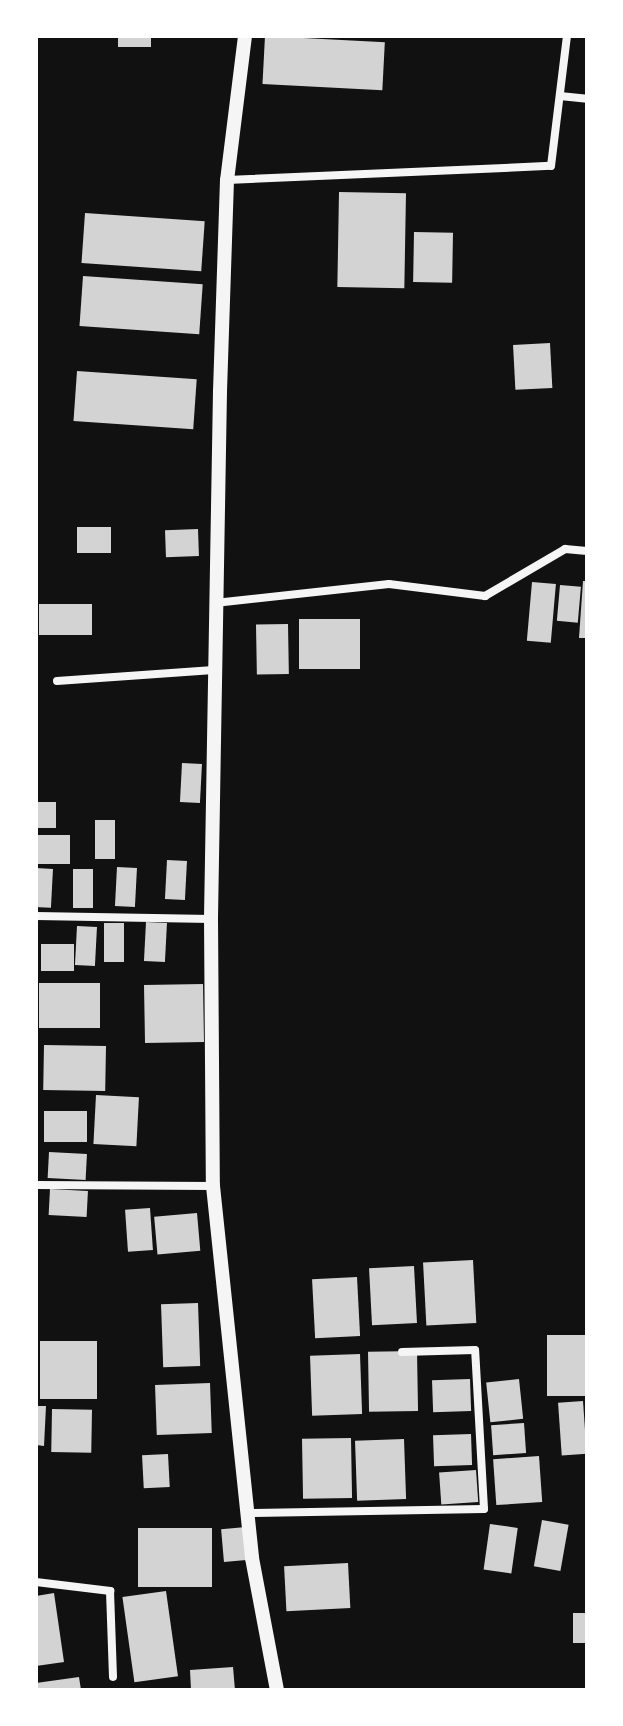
<!DOCTYPE html>
<style>
body{margin:0}
#map{position:relative;width:623px;height:1726px;overflow:hidden;background:#111;font-family:Figtree,sans-serif}
div>[style]{position:absolute}
[style*='--x']{left:calc(var(--x)*1px);top:calc(var(--y)*1px);width:calc(var(--w)*1px);rotate:calc(var(--a)*1deg)}
.building>*{inset:0;background:#d3d3d3;transform-origin:0 0}
.minor>*{height:8px;margin:-4px;padding:0 4px;transform-origin:4px;border-radius:4px;background:#f5f5f5}
.tertiary>*{height:14px;margin:-7px;padding:0 7px;transform-origin:7px;border-radius:7px;background:#f5f5f5}
span{translate:-50% -50%;white-space:nowrap;text-align:center;line-height:1.15;-webkit-text-stroke:6px #fff;paint-order:stroke}
.frame{position:absolute;inset:0;border:38px solid #fff;pointer-events:none}
</style>
<div id="map">
<div class="building">
<div style="left:118px;top:36px;width:33px;height:11px"></div>
<div style="left:265px;top:36px;width:120px;height:48px;rotate:3deg"></div>
<div style="left:339px;top:192px;width:67px;height:95px;rotate:1deg"></div>
<div style="left:85px;top:213px;width:120px;height:50px;rotate:4deg"></div>
<div style="left:414px;top:232px;width:39px;height:50px;rotate:1deg"></div>
<div style="left:83px;top:276px;width:120px;height:50px;rotate:4deg"></div>
<div style="left:550px;top:343px;width:45px;height:37px;rotate:87deg"></div>
<div style="left:77px;top:371px;width:120px;height:50px;rotate:4deg"></div>
<div style="left:77px;top:527px;width:34px;height:26px"></div>
<div style="left:198px;top:529px;width:27px;height:33px;rotate:88deg"></div>
<div style="clip-path:polygon(583px 581px,587px 581px,587px 638px,579px 638px)"></div>
<div style="left:532px;top:582px;width:24px;height:59px;rotate:5deg"></div>
<div style="left:560px;top:585px;width:21px;height:36px;rotate:5deg"></div>
<div style="left:39px;top:604px;width:53px;height:31px"></div>
<div style="left:299px;top:619px;width:61px;height:50px"></div>
<div style="left:288px;top:624px;width:50px;height:32px;rotate:89deg"></div>
<div style="left:182px;top:763px;width:20px;height:39px;rotate:3deg"></div>
<div style="left:36px;top:802px;width:20px;height:26px"></div>
<div style="left:95px;top:820px;width:20px;height:39px"></div>
<div style="left:36px;top:835px;width:34px;height:29px"></div>
<div style="left:167px;top:860px;width:20px;height:39px;rotate:3deg"></div>
<div style="left:117px;top:867px;width:20px;height:39px;rotate:3deg"></div>
<div style="left:36px;top:868px;width:17px;height:39px;rotate:3deg"></div>
<div style="left:73px;top:869px;width:20px;height:39px"></div>
<div style="left:146px;top:922px;width:21px;height:39px;rotate:3deg"></div>
<div style="left:104px;top:923px;width:20px;height:39px"></div>
<div style="left:77px;top:926px;width:20px;height:39px;rotate:3deg"></div>
<div style="left:41px;top:944px;width:33px;height:27px"></div>
<div style="left:39px;top:983px;width:61px;height:45px"></div>
<div style="left:203px;top:984px;width:58px;height:59px;rotate:89deg"></div>
<div style="left:44px;top:1045px;width:62px;height:45px;rotate:1deg"></div>
<div style="left:96px;top:1095px;width:43px;height:49px;rotate:3deg"></div>
<div style="left:44px;top:1111px;width:43px;height:31px"></div>
<div style="left:49px;top:1152px;width:38px;height:26px;rotate:3deg"></div>
<div style="left:50px;top:1189px;width:38px;height:26px;rotate:3deg"></div>
<div style="left:150px;top:1208px;width:42px;height:25px;rotate:86deg"></div>
<div style="left:197px;top:1213px;width:38px;height:43px;rotate:85deg"></div>
<div style="left:473px;top:1260px;width:63px;height:50px;rotate:87deg"></div>
<div style="left:414px;top:1266px;width:57px;height:45px;rotate:87deg"></div>
<div style="left:357px;top:1277px;width:59px;height:45px;rotate:87deg"></div>
<div style="left:198px;top:1303px;width:63px;height:37px;rotate:88deg"></div>
<div style="left:587px;top:1335px;width:61px;height:40px;rotate:90deg"></div>
<div style="left:97px;top:1341px;width:58px;height:57px;rotate:90deg"></div>
<div style="left:417px;top:1351px;width:60px;height:49px;rotate:89deg"></div>
<div style="left:360px;top:1354px;width:60px;height:50px;rotate:88deg"></div>
<div style="left:470px;top:1379px;width:32px;height:38px;rotate:88deg"></div>
<div style="left:519px;top:1379px;width:40px;height:33px;rotate:84deg"></div>
<div style="left:210px;top:1383px;width:50px;height:55px;rotate:88deg"></div>
<div style="left:583px;top:1401px;width:53px;height:25px;rotate:86deg"></div>
<div style="clip-path:polygon(36px 1406px,46px 1406px,44px 1446px,36px 1445px)"></div>
<div style="left:52px;top:1409px;width:40px;height:43px;rotate:1deg"></div>
<div style="left:524px;top:1423px;width:30px;height:33px;rotate:86deg"></div>
<div style="left:471px;top:1434px;width:31px;height:38px;rotate:88deg"></div>
<div style="left:351px;top:1438px;width:60px;height:49px;rotate:89deg"></div>
<div style="left:404px;top:1439px;width:60px;height:49px;rotate:88deg"></div>
<div style="left:168px;top:1454px;width:33px;height:26px;rotate:87deg"></div>
<div style="left:539px;top:1456px;width:46px;height:46px;rotate:86deg"></div>
<div style="left:476px;top:1470px;width:32px;height:37px;rotate:86deg"></div>
<div style="left:542px;top:1520px;width:27px;height:47px;rotate:10deg"></div>
<div style="left:490px;top:1524px;width:28px;height:46px;rotate:8deg"></div>
<div style="left:246px;top:1527px;width:33px;height:25px;rotate:85deg"></div>
<div style="left:138px;top:1528px;width:74px;height:59px"></div>
<div style="left:348px;top:1563px;width:45px;height:64px;rotate:87deg"></div>
<div style="left:166px;top:1591px;width:86px;height:44px;rotate:82deg"></div>
<div style="clip-path:polygon(54px 1593px,64px 1662px,36px 1666px,36px 1596px)"></div>
<div style="left:573px;top:1613px;width:14px;height:30px"></div>
<div style="clip-path:polygon(233px 1667px,235px 1690px,191px 1690px,190px 1670px)"></div>
<div style="clip-path:polygon(79px 1677px,81px 1690px,36px 1690px,36px 1683px)"></div>
</div>
<div class="minor">
<div style="--x:560;--y:96;--w:27;--a:6"></div>
<div style="--x:227;--y:180;--w:324;--a:-2.5"></div>
<div style="--x:551;--y:166;--w:131;--a:-83"></div>
<div style="--x:215;--y:603;--w:175;--a:-6.2"></div>
<div style="--x:389;--y:584;--w:97;--a:7.1"></div>
<div style="--x:485;--y:596;--w:93;--a:-30.4"></div>
<div style="--x:565;--y:549;--w:22;--a:5"></div>
<div style="--x:57;--y:681;--w:157;--a:-4"></div>
<div style="--x:36;--y:916;--w:175;--a:1"></div>
<div style="--x:36;--y:1185;--w:177;--a:0.3"></div>
<div style="--x:250;--y:1513;--w:234;--a:-1"></div>
<div style="--x:484;--y:1509;--w:159;--a:-93.2"></div>
<div style="--x:475;--y:1350;--w:73;--a:178.4"></div>
<div style="--x:36;--y:1582;--w:75;--a:6.9"></div>
<div style="--x:110;--y:1591;--w:86;--a:88"></div>
</div>
<div class="tertiary">
<div style="--x:245;--y:36;--w:145;--a:97.1"></div>
<div style="--x:227;--y:180;--w:211;--a:91.9"></div>
<div style="--x:220;--y:391;--w:528;--a:90.98"></div>
<div style="--x:211;--y:919;--w:267;--a:89.6"></div>
<div style="--x:213;--y:1186;--w:374;--a:84"></div>
<div style="--x:252;--y:1558;--w:134;--a:79.3"></div>
</div>
<div class="frame"></div>
</div>
